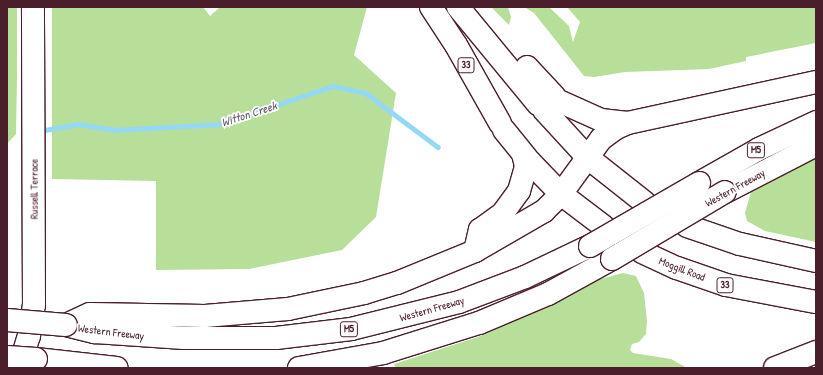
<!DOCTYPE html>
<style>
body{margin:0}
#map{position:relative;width:823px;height:375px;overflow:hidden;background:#fff;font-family:"Patrick Hand",sans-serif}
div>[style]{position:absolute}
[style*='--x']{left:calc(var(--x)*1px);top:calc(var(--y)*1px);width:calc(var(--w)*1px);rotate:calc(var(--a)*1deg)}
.green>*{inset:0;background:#b7df9a}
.stream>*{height:4.5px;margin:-2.25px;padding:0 2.25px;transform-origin:2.25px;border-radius:2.25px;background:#94d8f6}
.roads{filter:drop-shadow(1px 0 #4a1f2b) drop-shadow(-1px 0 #4a1f2b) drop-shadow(0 1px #4a1f2b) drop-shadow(0 -1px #4a1f2b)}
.major>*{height:22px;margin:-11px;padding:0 11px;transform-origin:11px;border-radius:11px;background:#fff}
.highway>*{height:22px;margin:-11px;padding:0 11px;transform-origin:11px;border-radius:11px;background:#fff}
.bridges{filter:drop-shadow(1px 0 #4a1f2b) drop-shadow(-1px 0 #4a1f2b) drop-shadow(0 1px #4a1f2b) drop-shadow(0 -1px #4a1f2b)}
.highway-bridge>*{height:22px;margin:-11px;padding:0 11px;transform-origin:11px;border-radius:11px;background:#fff}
span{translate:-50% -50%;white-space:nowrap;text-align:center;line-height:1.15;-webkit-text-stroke:3.5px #fff;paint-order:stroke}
.shield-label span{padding:1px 3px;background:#fff;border:1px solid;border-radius:3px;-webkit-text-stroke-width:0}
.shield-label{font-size:10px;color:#4a1f2b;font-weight:700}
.street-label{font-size:11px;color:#4a1f2b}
.water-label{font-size:12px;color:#605668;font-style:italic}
.frame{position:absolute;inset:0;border:8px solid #4a1f2b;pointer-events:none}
</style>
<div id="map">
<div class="green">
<div style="clip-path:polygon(7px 7px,17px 7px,17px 78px,16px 134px,7px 144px)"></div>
<div style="clip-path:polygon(52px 7px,203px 7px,210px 16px,220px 7px,367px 7px,354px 55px,396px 93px,376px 217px,342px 250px,249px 269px,156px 270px,156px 181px,52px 179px)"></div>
<div style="clip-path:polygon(491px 7px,508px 7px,511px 17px,509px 25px)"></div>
<div style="clip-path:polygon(524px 7px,550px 8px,569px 26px,573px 42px,580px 22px,567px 7px,816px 7px,816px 43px,746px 57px,746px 61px,709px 69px,625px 72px,594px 77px,584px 76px,534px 13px)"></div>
<div style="clip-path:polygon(816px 156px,816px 242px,765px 231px,747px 221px,745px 213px,751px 192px,759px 185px)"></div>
<div style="clip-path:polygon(623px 273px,636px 276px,644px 293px,647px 321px,646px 334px,639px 342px,632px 344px,630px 350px,633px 353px,671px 359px,687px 368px,396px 368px,394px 364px,478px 337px,552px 304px,593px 281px)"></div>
</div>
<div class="stream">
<div style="--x:39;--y:131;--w:40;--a:-10"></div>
<div style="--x:78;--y:124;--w:36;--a:9"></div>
<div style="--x:114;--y:130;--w:106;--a:-3.2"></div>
<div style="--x:220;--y:124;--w:119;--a:-18.6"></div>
<div style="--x:333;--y:86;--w:34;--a:12"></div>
<div style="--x:366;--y:93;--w:90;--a:36.9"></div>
</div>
<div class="roads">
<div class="major">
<div style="--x:19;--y:368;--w:34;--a:-73"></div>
<div style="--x:29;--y:336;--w:31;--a:-81"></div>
<div style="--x:34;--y:305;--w:298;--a:-90.2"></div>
</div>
<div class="highway">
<div style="--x:431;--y:7;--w:45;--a:56.7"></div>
<div style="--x:456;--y:45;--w:90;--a:60.6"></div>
<div style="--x:458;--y:7;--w:126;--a:50.5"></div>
<div style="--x:527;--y:67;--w:40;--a:47"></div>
<div style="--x:561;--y:102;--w:44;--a:24.2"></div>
<div style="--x:601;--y:120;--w:27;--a:6"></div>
<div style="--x:544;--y:110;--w:64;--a:47.5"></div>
<div style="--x:587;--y:157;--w:73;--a:38.3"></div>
<div style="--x:504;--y:130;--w:41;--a:50.9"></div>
<div style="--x:530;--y:162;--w:45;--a:45.9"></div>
<div style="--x:561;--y:194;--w:53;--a:37.3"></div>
<div style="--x:699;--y:183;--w:69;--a:-29.5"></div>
<div style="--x:759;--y:149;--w:63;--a:-25.3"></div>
<div style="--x:725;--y:192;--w:102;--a:-27.3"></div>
<div style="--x:687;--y:226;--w:56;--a:18.8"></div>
<div style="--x:740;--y:244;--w:78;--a:12.6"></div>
<div style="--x:475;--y:251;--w:22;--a:-77"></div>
<div style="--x:480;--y:230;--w:29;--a:-36"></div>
<div style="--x:503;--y:213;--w:27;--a:-54"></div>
<div style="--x:519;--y:191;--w:26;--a:-74"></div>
<div style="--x:526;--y:166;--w:12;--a:-104"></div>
<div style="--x:642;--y:252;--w:38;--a:25"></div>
<div style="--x:677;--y:268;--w:52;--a:19.1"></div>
<div style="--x:726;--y:285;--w:92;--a:10.7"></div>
<div style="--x:66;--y:325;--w:26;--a:-25"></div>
<div style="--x:90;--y:314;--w:115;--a:1"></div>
<div style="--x:205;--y:316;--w:83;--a:-4.8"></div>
<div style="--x:288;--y:309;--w:78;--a:-11.9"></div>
<div style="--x:364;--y:293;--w:34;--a:-17"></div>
<div style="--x:397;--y:283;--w:84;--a:-22.3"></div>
<div style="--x:475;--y:251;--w:80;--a:-30.1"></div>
<div style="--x:544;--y:211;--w:24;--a:-45"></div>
<div style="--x:561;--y:194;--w:68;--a:-54"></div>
<div style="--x:601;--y:139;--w:19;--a:-36"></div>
<div style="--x:616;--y:128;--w:13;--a:-23"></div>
<div style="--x:628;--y:123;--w:192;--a:-12.3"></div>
<div style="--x:66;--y:325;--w:30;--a:14"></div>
<div style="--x:95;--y:332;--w:89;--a:3.9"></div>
<div style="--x:184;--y:338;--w:92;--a:0"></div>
<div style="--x:276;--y:338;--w:76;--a:-6.8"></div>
<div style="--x:351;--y:329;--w:111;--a:-14"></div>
<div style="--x:459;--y:302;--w:71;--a:-20.7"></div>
<div style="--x:525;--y:277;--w:72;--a:-25.5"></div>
<div style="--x:36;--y:359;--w:81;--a:6.3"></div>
<div style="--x:299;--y:368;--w:85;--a:-10.1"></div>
<div style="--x:383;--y:353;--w:101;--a:-17.4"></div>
<div style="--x:479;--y:323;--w:75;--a:-22.8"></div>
<div style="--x:548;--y:294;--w:73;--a:-28.7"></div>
<div style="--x:775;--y:368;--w:44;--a:-21.3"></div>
</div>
</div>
<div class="bridges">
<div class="highway-bridge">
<div style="--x:590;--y:246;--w:126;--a:-30"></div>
<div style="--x:612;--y:259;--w:131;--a:-30.7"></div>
<div style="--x:7;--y:320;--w:59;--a:4.8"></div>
<div style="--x:7;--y:357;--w:29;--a:4"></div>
</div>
</div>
<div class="shield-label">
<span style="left:466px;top:65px">33</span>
<span style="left:756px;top:150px">M5</span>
<span style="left:725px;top:285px">33</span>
<span style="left:349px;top:329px">M5</span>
</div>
<div class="street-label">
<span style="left:735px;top:188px;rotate:-29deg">Western Freeway</span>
<span style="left:34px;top:189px;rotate:-90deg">Russell Terrace</span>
<span style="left:682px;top:269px;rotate:21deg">Moggill Road</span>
<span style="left:432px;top:309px;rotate:-16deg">Western Freeway</span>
<span style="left:111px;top:332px;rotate:7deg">Western Freeway</span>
</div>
<div class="water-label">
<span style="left:249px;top:114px;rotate:-18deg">Witton Creek</span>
</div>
<div class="frame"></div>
</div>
